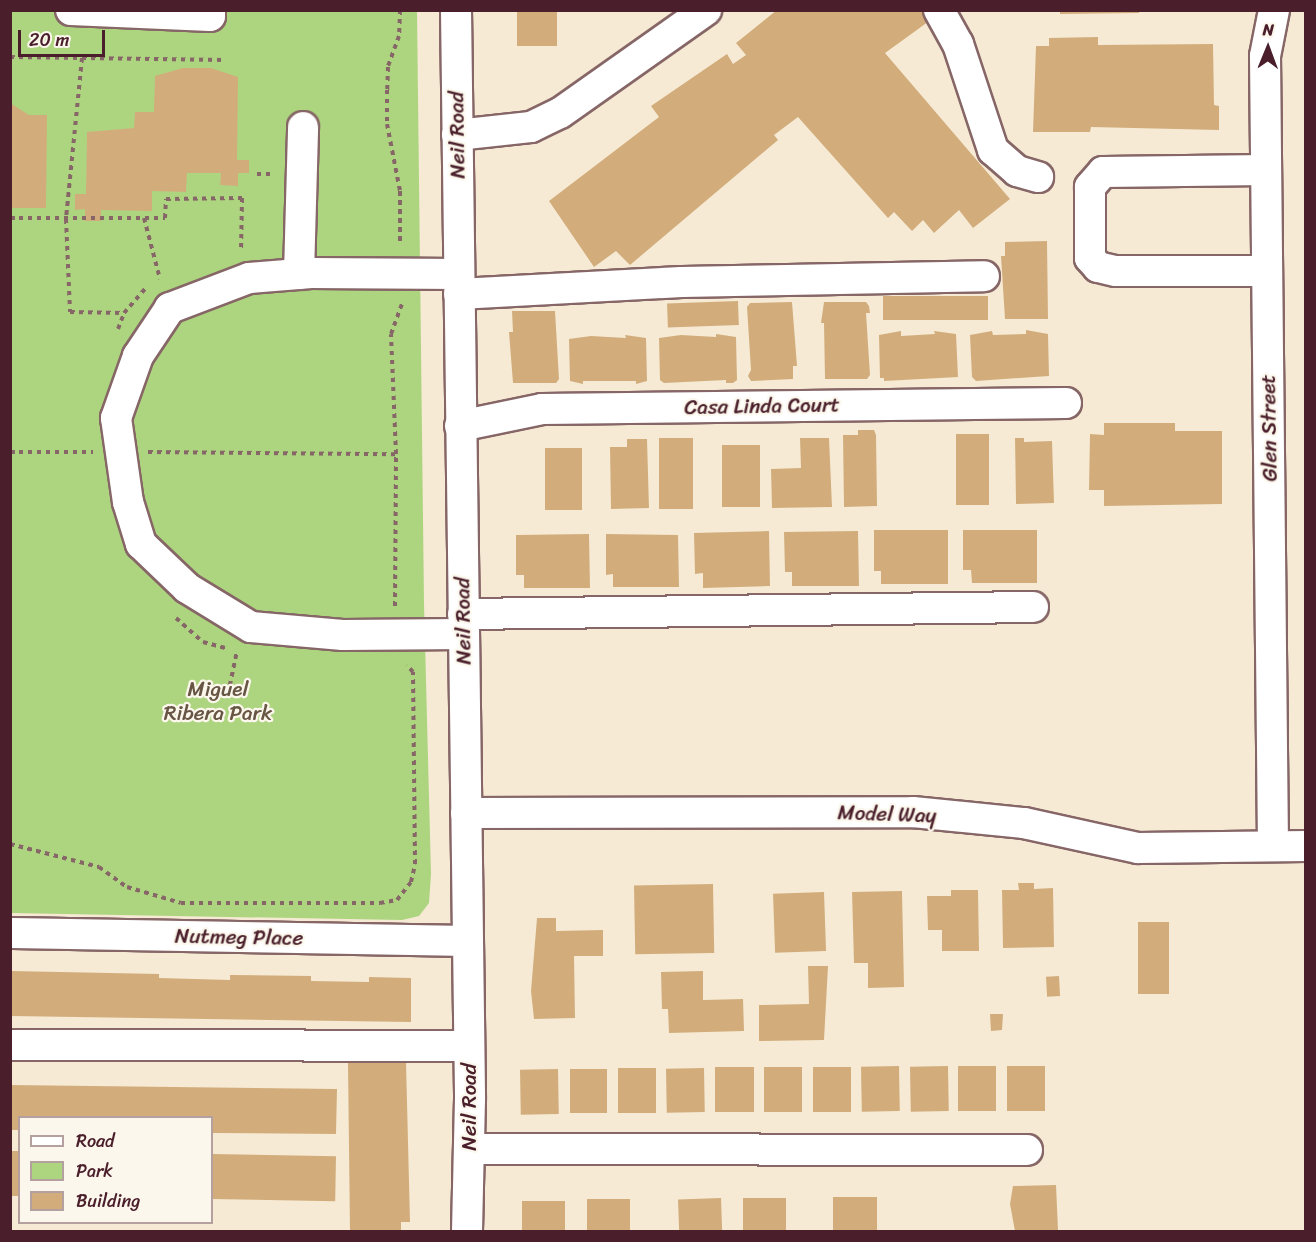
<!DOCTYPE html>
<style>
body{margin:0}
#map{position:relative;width:1316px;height:1242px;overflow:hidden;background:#f6ead5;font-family:Sriracha,sans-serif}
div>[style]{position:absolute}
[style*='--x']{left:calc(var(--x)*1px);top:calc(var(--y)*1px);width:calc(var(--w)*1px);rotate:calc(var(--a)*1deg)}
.green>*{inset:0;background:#add57f}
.building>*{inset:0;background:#d2ad7b;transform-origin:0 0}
.path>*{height:4px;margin-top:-2px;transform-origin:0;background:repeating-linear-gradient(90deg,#866666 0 4.5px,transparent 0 9px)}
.roads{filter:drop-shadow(2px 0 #866666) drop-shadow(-2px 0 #866666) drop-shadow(0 2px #866666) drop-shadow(0 -2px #866666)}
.minor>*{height:30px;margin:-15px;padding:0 15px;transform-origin:15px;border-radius:15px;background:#fff}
span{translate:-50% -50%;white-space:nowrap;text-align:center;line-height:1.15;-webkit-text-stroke:4.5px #fbf7ec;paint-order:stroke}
.street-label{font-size:21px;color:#4a1f2b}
.park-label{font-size:21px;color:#685644}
.frame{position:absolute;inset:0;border:12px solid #4a1f2b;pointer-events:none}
.legend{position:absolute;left:18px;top:1116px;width:195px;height:108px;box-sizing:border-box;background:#fbf7ec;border:2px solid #b4a19f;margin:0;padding:8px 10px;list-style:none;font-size:18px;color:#4a1f2b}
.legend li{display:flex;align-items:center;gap:12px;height:30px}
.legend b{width:30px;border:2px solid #b4a19f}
.north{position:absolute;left:1238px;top:18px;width:60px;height:60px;-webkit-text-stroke:4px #fbf7ec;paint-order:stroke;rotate:1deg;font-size:16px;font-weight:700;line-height:24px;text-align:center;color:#4a1f2b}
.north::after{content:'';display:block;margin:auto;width:21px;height:27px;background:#4a1f2b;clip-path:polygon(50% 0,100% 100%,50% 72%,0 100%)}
.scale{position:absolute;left:18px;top:30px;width:87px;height:27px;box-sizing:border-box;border:3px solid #4a1f2b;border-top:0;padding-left:8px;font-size:18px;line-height:21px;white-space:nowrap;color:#4a1f2b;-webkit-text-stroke:4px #fbf7ec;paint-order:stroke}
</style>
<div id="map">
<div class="green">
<div style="clip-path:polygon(11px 11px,417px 11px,424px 603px,431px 874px,429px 903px,419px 916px,402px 920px,11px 913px)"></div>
</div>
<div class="building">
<div style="left:517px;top:10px;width:40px;height:36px"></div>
<div style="clip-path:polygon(777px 10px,925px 10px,932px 19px,885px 53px,1010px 199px,973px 228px,959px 210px,934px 233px,923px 220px,912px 231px,894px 212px,888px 218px,798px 117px,774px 135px,778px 140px,630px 265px,616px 251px,594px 267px,549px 201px,659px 117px,651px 106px,727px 54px,733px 64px,746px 55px,736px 43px)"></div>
<div style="clip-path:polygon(1060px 10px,1139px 10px,1139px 13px,1060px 14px)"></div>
<div style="clip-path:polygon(1098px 37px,1098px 45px,1213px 44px,1214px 105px,1219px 106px,1219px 130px,1091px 127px,1090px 132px,1033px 132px,1036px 46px,1049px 46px,1049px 38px)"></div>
<div style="clip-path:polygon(183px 68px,211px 68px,238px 77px,237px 160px,249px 160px,249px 173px,238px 173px,238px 186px,220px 185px,221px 173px,187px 173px,186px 192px,152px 191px,152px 211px,101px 210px,101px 221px,85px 221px,85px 209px,75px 210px,75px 194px,86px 194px,87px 132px,134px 128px,135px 112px,154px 112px,155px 76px)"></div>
<div style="clip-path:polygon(10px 103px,29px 115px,47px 115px,46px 208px,10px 208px)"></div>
<div style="clip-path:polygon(1047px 241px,1048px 319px,1005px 319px,1001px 256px,1005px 256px,1005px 242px)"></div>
<div style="left:883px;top:296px;width:105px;height:24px"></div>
<div style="left:738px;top:301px;width:24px;height:71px;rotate:88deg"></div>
<div style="clip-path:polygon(792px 302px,797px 366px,793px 366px,793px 379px,751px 381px,748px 376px,751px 370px,747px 307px,750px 303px)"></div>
<div style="clip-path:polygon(824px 302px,866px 302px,869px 306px,870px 313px,866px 313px,870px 375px,867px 379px,825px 379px,824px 323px,821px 323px)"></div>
<div style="clip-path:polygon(512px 311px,555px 311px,559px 379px,556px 383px,513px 383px,509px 332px,513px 332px)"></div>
<div style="clip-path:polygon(1026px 330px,1048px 334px,1049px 376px,976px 381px,972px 377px,970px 335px,992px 331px,993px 335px,1026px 334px)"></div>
<div style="clip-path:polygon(901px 331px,901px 336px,935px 334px,934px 331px,956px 334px,958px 377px,884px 381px,884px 378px,880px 378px,879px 335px)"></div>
<div style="clip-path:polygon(716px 334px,736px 337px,737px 380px,733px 383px,726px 383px,726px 380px,664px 383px,660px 380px,659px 338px,681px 335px,716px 337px)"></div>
<div style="clip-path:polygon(625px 335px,646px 338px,647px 381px,636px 384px,636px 381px,583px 381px,583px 384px,570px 381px,569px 339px,591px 336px,626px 338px)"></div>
<div style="clip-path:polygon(1104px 423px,1175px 423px,1175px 431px,1222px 431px,1222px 504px,1104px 506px,1104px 490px,1089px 490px,1090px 434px,1104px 435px)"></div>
<div style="clip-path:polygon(858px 430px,874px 430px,876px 435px,877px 506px,844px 507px,843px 435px,858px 435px)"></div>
<div style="left:956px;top:434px;width:33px;height:71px"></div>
<div style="left:659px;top:438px;width:34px;height:71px"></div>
<div style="clip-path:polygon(800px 438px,829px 438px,832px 507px,772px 508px,771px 469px,801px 468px)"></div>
<div style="clip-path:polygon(1015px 438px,1024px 438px,1024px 442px,1052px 441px,1054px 503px,1016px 504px)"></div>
<div style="clip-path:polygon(627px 439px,647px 439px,649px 508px,611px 509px,610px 447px,627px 447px)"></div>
<div style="left:722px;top:445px;width:38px;height:62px"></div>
<div style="left:545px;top:448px;width:37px;height:62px"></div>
<div style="clip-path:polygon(874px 530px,948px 530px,948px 584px,881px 584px,881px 571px,874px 571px)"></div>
<div style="clip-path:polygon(963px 530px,1037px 530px,1037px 583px,972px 583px,971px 570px,963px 570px)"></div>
<div style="clip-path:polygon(769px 531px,770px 586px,703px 588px,703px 573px,695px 574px,694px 533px)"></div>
<div style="clip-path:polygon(858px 531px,859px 586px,792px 586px,792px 572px,785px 572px,784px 532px)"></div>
<div style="clip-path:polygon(589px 534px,590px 588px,524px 588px,524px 575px,516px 575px,516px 535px)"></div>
<div style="clip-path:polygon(606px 534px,678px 535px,679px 587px,613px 587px,613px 574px,606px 575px)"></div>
<div style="clip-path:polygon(1018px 883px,1034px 883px,1034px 889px,1053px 888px,1054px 947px,1003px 948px,1002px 890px,1019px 890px)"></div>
<div style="left:713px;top:884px;width:69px;height:79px;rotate:89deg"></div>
<div style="clip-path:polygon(951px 890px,978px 890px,979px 951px,942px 951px,942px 930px,928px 930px,927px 896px,951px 896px)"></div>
<div style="clip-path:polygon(902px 891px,904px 987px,868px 988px,868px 963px,854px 963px,852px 892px)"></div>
<div style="left:824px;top:892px;width:59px;height:51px;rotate:88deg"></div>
<div style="clip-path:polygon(537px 918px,556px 918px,556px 931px,603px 930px,603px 956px,574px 956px,575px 1018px,534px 1019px,531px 991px)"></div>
<div style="left:1138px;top:922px;width:31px;height:72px"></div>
<div style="clip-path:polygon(808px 966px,828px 966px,824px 1040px,759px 1041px,759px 1005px,809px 1004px)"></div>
<div style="clip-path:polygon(10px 971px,159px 974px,159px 978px,230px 980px,230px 975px,311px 976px,311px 981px,369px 982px,369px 977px,411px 978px,411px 1022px,10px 1016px)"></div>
<div style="clip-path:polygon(703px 971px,703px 1000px,743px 999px,744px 1031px,669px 1033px,668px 1009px,662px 1009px,661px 972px)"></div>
<div style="left:1059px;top:976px;width:20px;height:13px;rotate:87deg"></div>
<div style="clip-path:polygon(990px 1014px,1003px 1014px,1002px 1030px,991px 1031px)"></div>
<div style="clip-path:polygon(406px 1062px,410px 1222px,401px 1222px,401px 1232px,350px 1232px,348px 1063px)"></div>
<div style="left:899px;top:1066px;width:45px;height:38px;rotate:89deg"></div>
<div style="left:948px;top:1066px;width:45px;height:38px;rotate:89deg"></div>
<div style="left:958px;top:1066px;width:38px;height:45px"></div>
<div style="left:1007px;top:1066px;width:38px;height:45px"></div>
<div style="left:754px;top:1067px;width:45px;height:39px;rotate:90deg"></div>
<div style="left:764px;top:1067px;width:38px;height:45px"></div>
<div style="left:813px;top:1067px;width:38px;height:45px"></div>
<div style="left:656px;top:1068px;width:45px;height:38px;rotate:90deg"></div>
<div style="left:704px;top:1068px;width:44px;height:38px;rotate:89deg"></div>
<div style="left:558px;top:1069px;width:45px;height:38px;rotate:89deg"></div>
<div style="left:570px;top:1069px;width:37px;height:44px"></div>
<div style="clip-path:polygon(10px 1085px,337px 1089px,336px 1134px,212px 1133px,212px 1118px,20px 1118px,20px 1130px,10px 1130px)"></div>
<div style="left:10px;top:1151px;width:10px;height:45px"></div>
<div style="left:212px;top:1154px;width:124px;height:45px;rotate:1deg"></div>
<div style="clip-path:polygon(1056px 1185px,1058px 1230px,1015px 1231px,1010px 1204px,1013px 1186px)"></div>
<div style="left:877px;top:1197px;width:35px;height:44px;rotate:90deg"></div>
<div style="left:721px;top:1198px;width:34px;height:43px;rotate:88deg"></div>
<div style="left:786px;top:1198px;width:34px;height:43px;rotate:90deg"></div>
<div style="left:630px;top:1199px;width:33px;height:43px;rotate:90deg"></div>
<div style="left:522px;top:1201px;width:43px;height:31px"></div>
</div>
<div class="path">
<div style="--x:400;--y:10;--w:26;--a:92"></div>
<div style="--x:399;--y:36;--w:33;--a:110"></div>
<div style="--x:388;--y:67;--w:23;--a:92"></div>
<div style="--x:387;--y:90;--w:34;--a:90"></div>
<div style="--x:387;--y:124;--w:68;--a:79"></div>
<div style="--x:400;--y:191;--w:53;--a:90"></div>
<div style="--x:10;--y:57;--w:215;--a:0.8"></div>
<div style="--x:82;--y:58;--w:162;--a:95.7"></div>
<div style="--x:66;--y:219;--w:93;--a:87.5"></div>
<div style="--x:70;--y:312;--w:54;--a:1.1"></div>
<div style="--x:257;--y:174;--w:16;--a:0"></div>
<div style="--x:10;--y:218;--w:155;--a:0"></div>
<div style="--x:165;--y:218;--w:19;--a:-87"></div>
<div style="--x:166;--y:199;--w:76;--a:-0.8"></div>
<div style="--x:242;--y:198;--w:53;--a:91.1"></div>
<div style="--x:144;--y:218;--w:63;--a:75.3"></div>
<div style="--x:118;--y:329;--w:17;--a:-69"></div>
<div style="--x:124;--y:313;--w:35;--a:-49"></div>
<div style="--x:10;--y:452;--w:83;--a:0"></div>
<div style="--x:148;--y:452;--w:248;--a:0.5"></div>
<div style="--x:395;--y:606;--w:152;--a:-89.6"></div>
<div style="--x:396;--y:454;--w:120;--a:-92.4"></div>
<div style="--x:391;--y:334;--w:35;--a:-70"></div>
<div style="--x:176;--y:618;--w:36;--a:42"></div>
<div style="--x:203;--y:642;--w:23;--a:15"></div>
<div style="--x:228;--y:694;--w:44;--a:-78.2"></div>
<div style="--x:10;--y:844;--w:92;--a:14.5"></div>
<div style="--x:99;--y:867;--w:34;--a:36"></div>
<div style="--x:127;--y:887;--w:56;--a:16.5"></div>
<div style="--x:181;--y:903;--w:199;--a:0"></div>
<div style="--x:380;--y:903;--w:17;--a:-10"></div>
<div style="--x:397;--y:900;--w:23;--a:-52"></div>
<div style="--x:411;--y:882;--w:18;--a:-77"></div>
<div style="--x:415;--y:864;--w:192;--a:-90.6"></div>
<div style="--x:413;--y:672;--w:9;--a:-131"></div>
</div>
<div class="roads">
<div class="minor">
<div style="--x:71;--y:10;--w:139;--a:2.5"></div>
<div style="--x:210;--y:16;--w:6;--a:-90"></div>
<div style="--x:456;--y:10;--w:1089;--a:89.26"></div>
<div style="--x:470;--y:1099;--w:133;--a:91.3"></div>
<div style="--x:939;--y:10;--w:39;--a:61"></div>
<div style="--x:958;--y:44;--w:112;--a:71.7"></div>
<div style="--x:993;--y:150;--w:32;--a:41"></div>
<div style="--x:1017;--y:171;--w:22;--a:16"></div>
<div style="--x:457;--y:135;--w:74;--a:-6.2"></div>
<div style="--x:531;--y:127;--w:32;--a:-26"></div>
<div style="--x:560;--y:113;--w:179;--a:-35.2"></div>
<div style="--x:1266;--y:170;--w:163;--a:179.3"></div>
<div style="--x:1103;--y:172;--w:20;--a:131"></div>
<div style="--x:1090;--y:187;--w:71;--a:90"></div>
<div style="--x:1090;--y:258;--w:12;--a:48"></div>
<div style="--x:1098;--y:267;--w:18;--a:13"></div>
<div style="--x:1116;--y:271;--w:151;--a:0"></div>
<div style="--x:299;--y:274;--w:147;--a:-88.4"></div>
<div style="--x:459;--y:274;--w:148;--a:-179.6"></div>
<div style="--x:311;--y:273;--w:62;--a:175.4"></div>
<div style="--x:249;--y:278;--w:85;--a:159.2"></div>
<div style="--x:170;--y:308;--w:58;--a:123.7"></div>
<div style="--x:138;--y:356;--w:66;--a:109.5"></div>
<div style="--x:116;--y:418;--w:85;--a:81.9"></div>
<div style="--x:128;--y:502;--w:44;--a:72.8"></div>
<div style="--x:141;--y:544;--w:64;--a:43.7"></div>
<div style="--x:187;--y:588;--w:75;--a:31.4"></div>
<div style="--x:251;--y:627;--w:92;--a:5"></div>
<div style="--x:343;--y:635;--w:121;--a:-0.5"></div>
<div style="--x:459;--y:294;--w:223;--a:-3.1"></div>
<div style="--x:682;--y:282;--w:302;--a:-1.1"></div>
<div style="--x:460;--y:426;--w:84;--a:-11.7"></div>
<div style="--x:542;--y:409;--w:524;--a:-0.66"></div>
<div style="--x:463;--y:614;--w:570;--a:-0.7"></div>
<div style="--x:466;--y:813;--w:447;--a:-0.1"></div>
<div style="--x:913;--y:812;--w:112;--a:5.7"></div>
<div style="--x:1024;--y:823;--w:117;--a:12.4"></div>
<div style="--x:1138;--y:848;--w:168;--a:-0.7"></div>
<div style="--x:1273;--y:846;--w:790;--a:-90.58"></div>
<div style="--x:1265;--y:56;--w:47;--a:-78.9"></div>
<div style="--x:10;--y:933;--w:457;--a:1"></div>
<div style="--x:10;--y:1045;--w:459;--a:0.1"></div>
<div style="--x:469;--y:1149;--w:558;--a:0.1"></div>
</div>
</div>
<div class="street-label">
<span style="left:457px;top:135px;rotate:-91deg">Neil Road</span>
<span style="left:762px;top:406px;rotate:-1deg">Casa Linda Court</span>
<span style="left:1269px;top:428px;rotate:-91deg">Glen Street</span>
<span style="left:463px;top:621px;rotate:-91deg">Neil Road</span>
<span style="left:887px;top:814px;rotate:2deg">Model Way</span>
<span style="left:239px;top:937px;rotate:1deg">Nutmeg Place</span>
<span style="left:469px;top:1107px;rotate:-90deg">Neil Road</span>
</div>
<div class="park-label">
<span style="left:218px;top:701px">Miguel<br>Ribera Park</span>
</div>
<div class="frame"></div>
<ul class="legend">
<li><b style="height:8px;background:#fff"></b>Road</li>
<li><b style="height:16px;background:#add57f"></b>Park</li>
<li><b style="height:16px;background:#d2ad7b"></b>Building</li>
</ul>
<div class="north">N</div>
<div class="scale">20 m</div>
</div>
